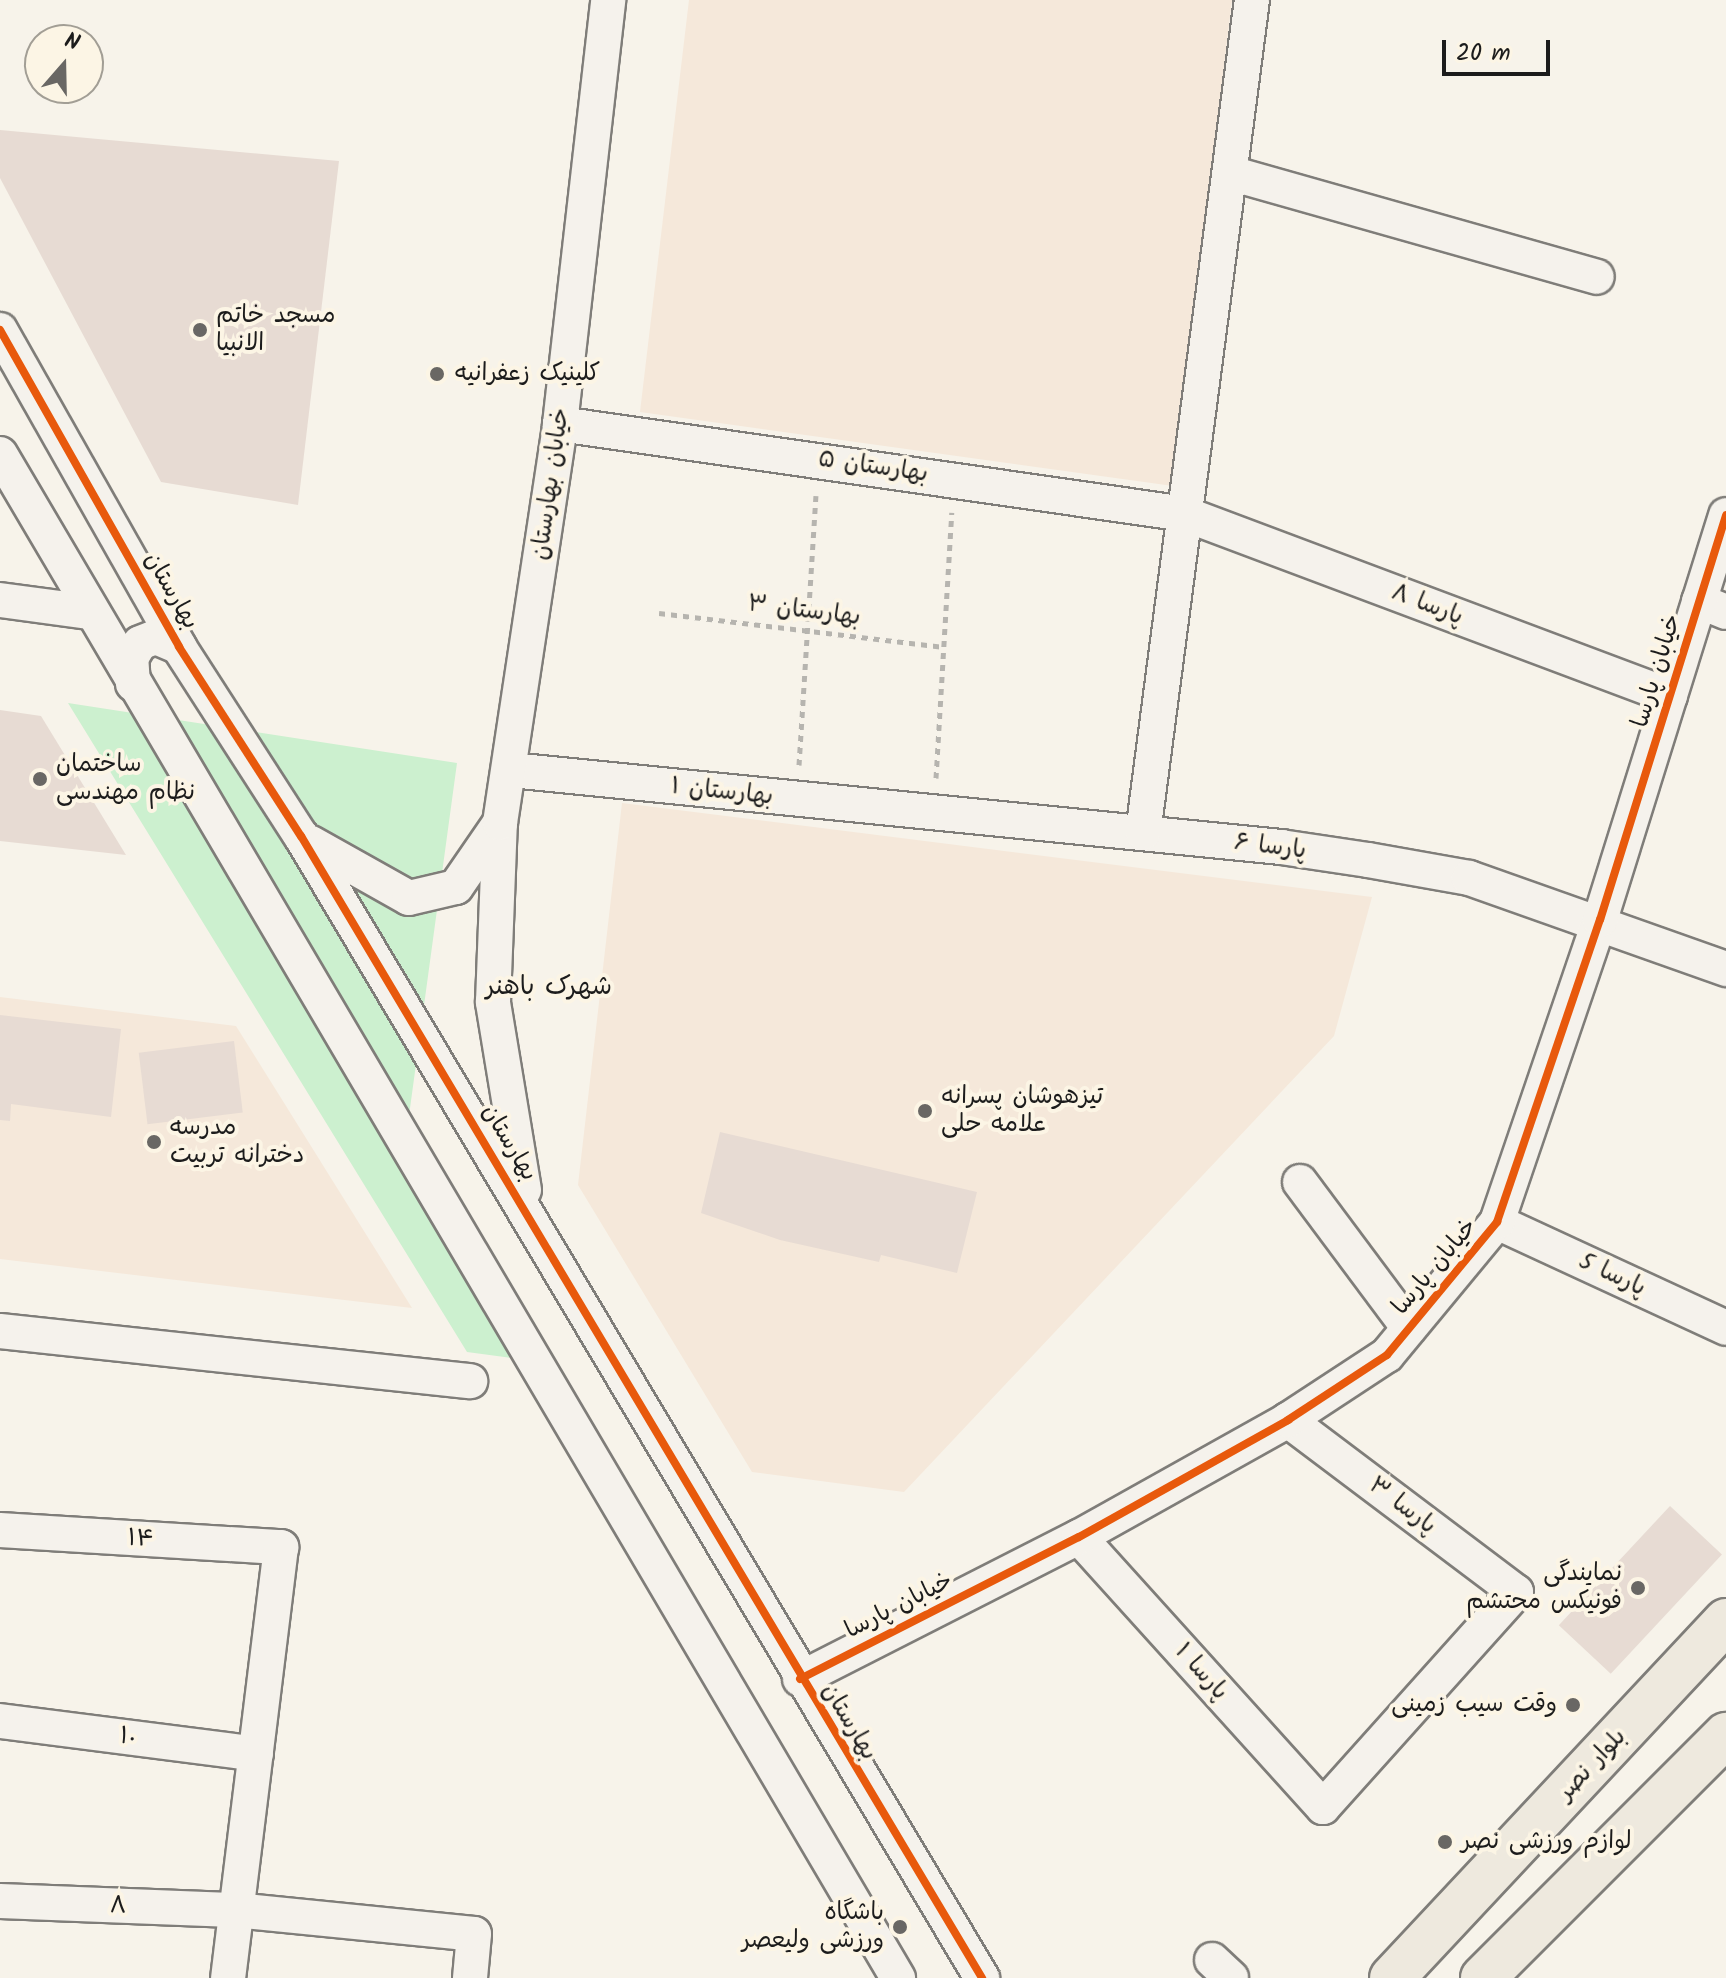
<!DOCTYPE html>
<meta charset="utf-8">
<style>
body{margin:0}
#map{position:relative;width:1726px;height:1978px;overflow:hidden;background:#f7f3ea;font-family:Kalam,"Playpen Sans Arabic",sans-serif}
div>[style]{position:absolute}
[style*='--x']{left:calc(var(--x)*1px);top:calc(var(--y)*1px);width:calc(var(--w)*1px);rotate:calc(var(--a)*1deg)}
.built>*{inset:0;background:#f5e8da}
.green>*{inset:0;background:#ccf0cf}
.building>*{inset:0;background:#e7dbd3;transform-origin:0 0}
.path>*{height:5px;margin-top:-2.5px;transform-origin:0;background:repeating-linear-gradient(90deg,#b6b4af 0 6px,transparent 0 12px)}
.roads{filter:drop-shadow(2px 0 #7f7d79) drop-shadow(-2px 0 #7f7d79) drop-shadow(0 2px #7f7d79) drop-shadow(0 -2px #7f7d79)}
.minor>*{height:34px;margin:-17px;padding:0 17px;transform-origin:17px;border-radius:17px;background:#f5f2ec}
.major>*{height:44px;margin:-22px;padding:0 22px;transform-origin:22px;border-radius:22px;background:#eee9de}
.cycleway>*{height:8px;margin:-4px;padding:0 4px;transform-origin:4px;border-radius:4px;background:#e8590c}
.dots>*{width:22px;height:22px;translate:-50% -50%;box-sizing:border-box;border:4px solid #fcf5e5;border-radius:50%}
span{translate:-50% -50%;white-space:nowrap;text-align:center;line-height:1.15;-webkit-text-stroke:8px #fcf5e5;paint-order:stroke}
.poi-label{font-size:24px;color:#1c1c1c}
.left{translate:0 -50%;text-align:left}
.right{translate:-100% -50%;text-align:right}
.street-label{font-size:24px;color:#1c1c1c}
.neighbourhood-label{font-size:26px;color:#1c1c1c}
.north{position:absolute;left:24px;top:24px;width:80px;height:80px;box-sizing:border-box;background:#fcf5e5;border:2px solid #a29e95;border-radius:50%;rotate:20deg;font-size:22px;font-weight:700;line-height:32px;text-align:center;color:#1c1c1c}
.north::after{content:'';display:block;margin:auto;width:28px;height:36px;background:#696764;clip-path:polygon(50% 0,100% 100%,50% 72%,0 100%)}
.scale{position:absolute;left:1442px;top:40px;width:108px;height:36px;box-sizing:border-box;border:4px solid #1c1c1c;border-top:0;padding-left:10px;font-size:24px;line-height:28px;white-space:nowrap;color:#1c1c1c;-webkit-text-stroke:6px #fcf5e5;paint-order:stroke}
</style>
<div id="map">
<div class="built">
<div style="clip-path:polygon(689px 0,1232px 0,1173px 486px,640px 412px)"></div>
<div style="clip-path:polygon(622px 803px,1372px 897px,1334px 1036px,904px 1492px,752px 1472px,578px 1185px)"></div>
<div style="clip-path:polygon(0 997px,236px 1026px,412px 1308px,0 1259px)"></div>
</div>
<div class="green">
<div style="clip-path:polygon(68px 703px,457px 763px,405px 1145px,528px 1360px,467px 1352px)"></div>
</div>
<div class="building">
<div style="clip-path:polygon(0 130px,339px 161px,298px 505px,161px 482px,0 178px)"></div>
<div style="clip-path:polygon(0 710px,41px 716px,126px 855px,0 841px)"></div>
<div style="clip-path:polygon(0 1015px,121px 1029px,111px 1117px,11px 1104px,10px 1121px,0 1120px)"></div>
<div style="left:234px;top:1041px;width:72px;height:96px;rotate:83deg"></div>
<div style="clip-path:polygon(720px 1132px,977px 1192px,957px 1273px,881px 1255px,879px 1262px,780px 1240px,701px 1213px)"></div>
<div style="left:1670px;top:1506px;width:71px;height:163px;rotate:43deg"></div>
</div>
<div class="path">
<div style="--x:659;--y:613;--w:287;--a:6.8"></div>
<div style="--x:799;--y:765;--w:270;--a:-86.4"></div>
<div style="--x:936;--y:778;--w:266;--a:-86.6"></div>
</div>
<div class="roads">
<div class="minor">
<div style="--x:1230;--y:173;--w:381;--a:15.8"></div>
<div style="--x:0;--y:330;--w:364;--a:60.5"></div>
<div style="--x:179;--y:647;--w:225;--a:57.2"></div>
<div style="--x:301;--y:836;--w:1330;--a:59.19"></div>
<div style="--x:560;--y:424;--w:631;--a:8.19"></div>
<div style="--x:1185;--y:514;--w:518;--a:20.57"></div>
<div style="--x:0;--y:454;--w:1769;--a:59.49"></div>
<div style="--x:0;--y:600;--w:91;--a:7.6"></div>
<div style="--x:1699;--y:601;--w:29;--a:22"></div>
<div style="--x:133;--y:684;--w:26;--a:-94"></div>
<div style="--x:131;--y:658;--w:17;--a:-59"></div>
<div style="--x:140;--y:643;--w:17;--a:-21"></div>
<div style="--x:156;--y:637;--w:25;--a:23"></div>
<div style="--x:511;--y:770;--w:774;--a:5.71"></div>
<div style="--x:1281;--y:847;--w:88;--a:8.5"></div>
<div style="--x:1368;--y:860;--w:103;--a:10.1"></div>
<div style="--x:1469;--y:878;--w:273;--a:19.5"></div>
<div style="--x:1143;--y:833;--w:840;--a:-82.55"></div>
<div style="--x:311;--y:843;--w:112;--a:29.3"></div>
<div style="--x:409;--y:898;--w:48;--a:-13.2"></div>
<div style="--x:456;--y:887;--w:78;--a:-55.5"></div>
<div style="--x:1300;--y:1182;--w:182;--a:53.3"></div>
<div style="--x:524;--y:1190;--w:191;--a:-99.4"></div>
<div style="--x:493;--y:1002;--w:179;--a:-87.8"></div>
<div style="--x:500;--y:823;--w:403;--a:-81.4"></div>
<div style="--x:560;--y:424;--w:427;--a:-83.5"></div>
<div style="--x:1497;--y:1222;--w:252;--a:24.8"></div>
<div style="--x:0;--y:1331;--w:473;--a:6.1"></div>
<div style="--x:0;--y:1530;--w:282;--a:3.5"></div>
<div style="--x:281;--y:1547;--w:434;--a:97"></div>
<div style="--x:1079;--y:1537;--w:364;--a:47.9"></div>
<div style="--x:1323;--y:1807;--w:289;--a:-48.1"></div>
<div style="--x:1516;--y:1592;--w:286;--a:-143"></div>
<div style="--x:800;--y:1679;--w:313;--a:-27"></div>
<div style="--x:1079;--y:1537;--w:240;--a:-29.2"></div>
<div style="--x:1288;--y:1420;--w:118;--a:-33.3"></div>
<div style="--x:1387;--y:1355;--w:173;--a:-50.4"></div>
<div style="--x:1497;--y:1222;--w:319;--a:-71.2"></div>
<div style="--x:1600;--y:920;--w:424;--a:-72.7"></div>
<div style="--x:0;--y:1721;--w:258;--a:7.3"></div>
<div style="--x:0;--y:1901;--w:235;--a:2.2"></div>
<div style="--x:235;--y:1910;--w:240;--a:5.7"></div>
<div style="--x:474;--y:1934;--w:44;--a:95.2"></div>
<div style="--x:1212;--y:1960;--w:26;--a:43"></div>
</div>
<div class="major">
<div style="--x:1392;--y:1978;--w:489;--a:-46.9"></div>
<div style="--x:1483;--y:1978;--w:344;--a:-45"></div>
</div>
</div>
<div class="cycleway">
<div style="--x:0;--y:330;--w:364;--a:60.5"></div>
<div style="--x:179;--y:647;--w:225;--a:57.2"></div>
<div style="--x:301;--y:836;--w:1330;--a:59.19"></div>
<div style="--x:800;--y:1679;--w:313;--a:-27"></div>
<div style="--x:1079;--y:1537;--w:240;--a:-29.2"></div>
<div style="--x:1288;--y:1420;--w:118;--a:-33.3"></div>
<div style="--x:1387;--y:1355;--w:173;--a:-50.4"></div>
<div style="--x:1497;--y:1222;--w:319;--a:-71.2"></div>
<div style="--x:1600;--y:920;--w:424;--a:-72.7"></div>
</div>
<div class="dots">
<div style="left:200px;top:330px;background:#696764"></div>
<div style="left:437px;top:374px;background:#696764"></div>
<div style="left:40px;top:779px;background:#696764"></div>
<div style="left:925px;top:1111px;background:#696764"></div>
<div style="left:154px;top:1142px;background:#696764"></div>
<div style="left:1638px;top:1588px;background:#696764"></div>
<div style="left:1573px;top:1705px;background:#696764"></div>
<div style="left:1445px;top:1842px;background:#696764"></div>
<div style="left:900px;top:1927px;background:#696764"></div>
</div>
<div class="poi-label">
<span class="left" style="left:216px;top:330px">مسجد خاتم<br>الانبیا</span>
<span class="left" style="left:455px;top:374px">کلینیک زعفرانیه</span>
<span class="left" style="left:56px;top:779px">ساختمان<br>نظام مهندسی</span>
<span class="left" style="left:941px;top:1111px">تیزهوشان پسرانه<br>علامه حلی</span>
<span class="left" style="left:170px;top:1142px">مدرسه<br>دخترانه تربیت</span>
<span class="right" style="left:1622px;top:1588px">نمایندگی<br>فونیکس محتشم</span>
<span class="right" style="left:1557px;top:1705px">وقت سیب زمینی</span>
<span class="left" style="left:1461px;top:1842px">لوازم ورزشی نصر</span>
<span class="right" style="left:884px;top:1927px">باشگاه<br>ورزشی ولیعصر</span>
</div>
<div class="street-label">
<span style="left:873px;top:467px;rotate:8deg">بهارستان ۵</span>
<span style="left:551px;top:484px;rotate:-82deg">خیابان بهارستان</span>
<span style="left:171px;top:591px;rotate:60deg">بهارستان</span>
<span style="left:1427px;top:605px;rotate:21deg">۸ پارسا</span>
<span style="left:804px;top:611px;rotate:7deg">بهارستان ۳</span>
<span style="left:1657px;top:671px;rotate:-73deg">خیابان پارسا</span>
<span style="left:722px;top:792px;rotate:6deg">بهارستان ۱</span>
<span style="left:1270px;top:847px;rotate:7deg">پارسا ۶</span>
<span style="left:509px;top:1143px;rotate:59deg">بهارستان</span>
<span style="left:1435px;top:1267px;rotate:-50deg">خیابان پارسا</span>
<span style="left:1612px;top:1275px;rotate:25deg">پارسا 5</span>
<span style="left:1402px;top:1506px;rotate:37deg">پارسا ۳</span>
<span style="left:141px;top:1539px;rotate:3deg">۱۴</span>
<span style="left:899px;top:1606px;rotate:-27deg">خیابان پارسا</span>
<span style="left:1201px;top:1672px;rotate:48deg">پارسا ۱</span>
<span style="left:849px;top:1722px;rotate:59deg">بهارستان</span>
<span style="left:128px;top:1737px;rotate:7deg">۱۰</span>
<span style="left:1592px;top:1765px;rotate:-47deg">بلوار نصر</span>
<span style="left:118px;top:1906px;rotate:2deg">۸</span>
</div>
<div class="neighbourhood-label">
<span style="left:549px;top:988px">شهرک باهنر</span>
</div>
<div class="north">N</div>
<div class="scale">20 m</div>
</div>
